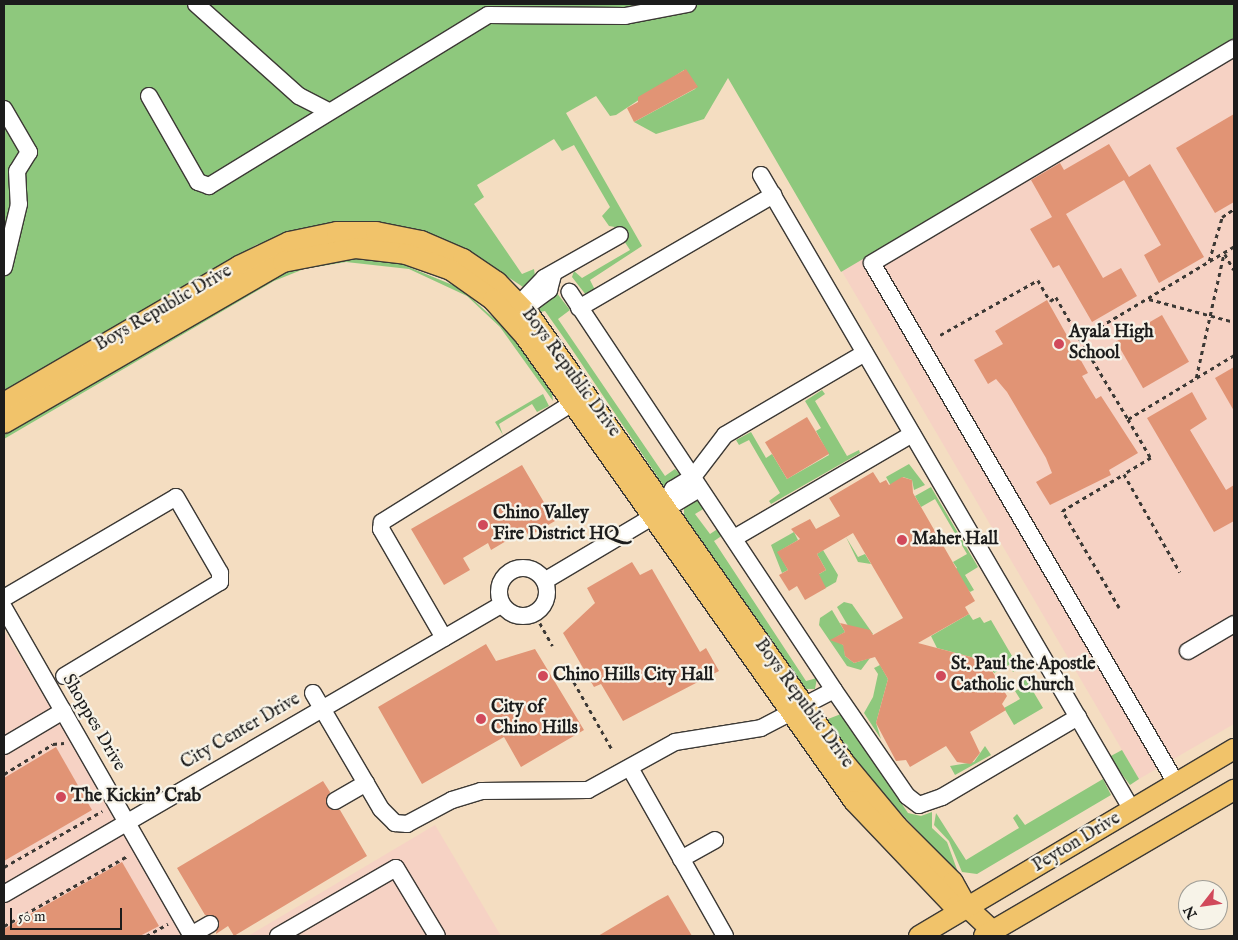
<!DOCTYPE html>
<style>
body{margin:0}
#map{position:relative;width:1238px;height:940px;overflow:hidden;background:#f4ddc1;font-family:"IM FELL English",serif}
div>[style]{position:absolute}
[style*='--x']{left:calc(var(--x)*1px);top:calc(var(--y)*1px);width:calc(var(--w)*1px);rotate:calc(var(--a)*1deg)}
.built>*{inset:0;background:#f6d2c4}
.green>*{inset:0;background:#8ec87d}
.building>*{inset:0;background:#e19475;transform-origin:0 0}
.path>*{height:2.5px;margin-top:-1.25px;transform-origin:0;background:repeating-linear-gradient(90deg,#3c3935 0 4px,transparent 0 8px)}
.roads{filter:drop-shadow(1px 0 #3c3935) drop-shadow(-1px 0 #3c3935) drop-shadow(0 1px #3c3935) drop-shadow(0 -1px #3c3935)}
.minor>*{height:16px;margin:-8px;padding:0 8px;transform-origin:8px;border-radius:8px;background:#fff}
.minor>.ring{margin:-8px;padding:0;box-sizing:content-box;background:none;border:16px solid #fff;border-radius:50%}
.major>*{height:20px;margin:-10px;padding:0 10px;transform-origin:10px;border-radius:10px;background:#f1c36a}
.dots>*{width:14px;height:14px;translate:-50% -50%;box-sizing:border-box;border:2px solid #f7f3e8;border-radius:50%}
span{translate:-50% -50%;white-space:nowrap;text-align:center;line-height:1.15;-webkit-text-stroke:4.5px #f7f3e8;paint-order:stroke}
.street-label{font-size:18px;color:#1c1c1c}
.poi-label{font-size:18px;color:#1c1c1c;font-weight:700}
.left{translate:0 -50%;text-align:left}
.frame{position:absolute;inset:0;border:5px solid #1c1c1c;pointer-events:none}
.north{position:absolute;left:1178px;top:880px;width:50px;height:50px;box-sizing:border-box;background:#f7f3e8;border:1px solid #9f9d96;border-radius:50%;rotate:240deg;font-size:14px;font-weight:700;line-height:20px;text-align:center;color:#1c1c1c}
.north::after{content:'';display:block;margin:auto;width:18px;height:22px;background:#d1495b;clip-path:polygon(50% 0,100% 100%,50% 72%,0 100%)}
.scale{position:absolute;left:10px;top:908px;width:112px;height:22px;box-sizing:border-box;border:2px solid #1c1c1c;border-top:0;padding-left:6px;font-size:15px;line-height:18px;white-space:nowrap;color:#1c1c1c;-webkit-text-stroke:4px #f7f3e8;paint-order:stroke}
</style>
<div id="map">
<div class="built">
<div style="clip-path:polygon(753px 4px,1234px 4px,1234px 724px,1139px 779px,703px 34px)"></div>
<div style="clip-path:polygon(4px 631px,192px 936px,4px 936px)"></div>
<div style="clip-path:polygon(435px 825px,501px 936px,248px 936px)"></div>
</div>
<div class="green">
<div style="clip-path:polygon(4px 4px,1234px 4px,1234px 40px,841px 272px,728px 78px,704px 119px,656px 134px,634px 122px,695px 89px,697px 86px,684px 70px,616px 115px,610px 116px,596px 96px,566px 113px,642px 246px,590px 280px,595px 290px,586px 295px,572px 277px,574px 271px,582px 278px,630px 250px,615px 227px,609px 226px,602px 216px,610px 207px,574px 145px,562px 151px,554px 139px,477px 185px,484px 197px,474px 204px,522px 274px,534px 269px,535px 276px,523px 287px,467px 250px,421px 230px,379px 223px,318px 225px,256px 245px,4px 392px)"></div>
<div style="clip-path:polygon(346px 258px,394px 261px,460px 288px,508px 331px,552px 393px,553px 401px,500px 327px,467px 296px,409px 269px,346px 262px,304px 269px,274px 281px,4px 439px,4px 435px,286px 271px)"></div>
<div style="clip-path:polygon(556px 292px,570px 310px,558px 319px,622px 413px,665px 476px,675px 469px,680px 474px,665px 488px,571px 348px,545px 311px,540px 312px,539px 307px)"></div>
<div style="clip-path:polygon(822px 390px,825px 394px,815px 401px,847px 456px,859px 450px,860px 453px,771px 504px,769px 501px,780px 493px,749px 440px,739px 445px,736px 440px,751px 432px,766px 458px,772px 454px,787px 479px,829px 455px,816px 431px,821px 428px,805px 401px)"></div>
<div style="clip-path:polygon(543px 394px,549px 406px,537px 412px,532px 404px,499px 424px,503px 435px,495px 422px)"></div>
<div style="clip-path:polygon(909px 464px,925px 485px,914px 490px,912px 480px,903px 477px,892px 488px,886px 477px)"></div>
<div style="clip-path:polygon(931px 487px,978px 567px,965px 575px,974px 590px,970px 592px,952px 571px,957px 568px,953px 562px,967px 554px,935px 499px,921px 507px,915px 496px)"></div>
<div style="clip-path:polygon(698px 499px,705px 508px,695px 514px,710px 534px,719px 528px,723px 535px,714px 541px,806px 681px,817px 678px,815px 689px,804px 689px,684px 515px,684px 508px)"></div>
<div style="clip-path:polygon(794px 532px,798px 540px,778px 552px,788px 570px,782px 573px,771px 545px)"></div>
<div style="clip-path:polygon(846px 537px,858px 557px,865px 554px,871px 564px,858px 562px)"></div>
<div style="clip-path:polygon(823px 550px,838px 575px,836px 582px,822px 590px,814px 577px,826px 570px,817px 554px)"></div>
<div style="clip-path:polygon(844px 602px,852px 604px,873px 634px,854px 636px,837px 607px)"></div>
<div style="clip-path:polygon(832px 610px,845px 632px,835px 638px,844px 646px,845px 656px,854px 663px,870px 658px,861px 670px,847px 666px,819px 625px,820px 618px)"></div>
<div style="clip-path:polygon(969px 614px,973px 620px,980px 617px,984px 623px,991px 620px,1019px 668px,1013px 672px,1009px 665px,994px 673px,986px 661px,937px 648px,931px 636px)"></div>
<div style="clip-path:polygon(880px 665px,888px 679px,876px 723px,881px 739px,864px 713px,873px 697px,878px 674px,874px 668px)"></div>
<div style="clip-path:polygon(1024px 676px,1043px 708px,1014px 725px,1004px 708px,1020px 699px,1015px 691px,1022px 687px,1018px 680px)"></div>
<div style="clip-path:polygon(841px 714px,908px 813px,921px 816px,932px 812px,932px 828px,947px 842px,959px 875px,869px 779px,829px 724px,828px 719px)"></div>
<div style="clip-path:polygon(985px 746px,991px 755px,955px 775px,950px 766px,974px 762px)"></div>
<div style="clip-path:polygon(1122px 750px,1139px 779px,1130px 785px,1109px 757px)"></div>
<div style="clip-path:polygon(1103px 779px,1111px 795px,977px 874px,962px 872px,949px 841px,934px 825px,936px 813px,966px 860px,1019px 828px,1013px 818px,1017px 814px,1025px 825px)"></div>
</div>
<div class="building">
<div style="clip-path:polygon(686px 69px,698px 87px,634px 122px,627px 108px,638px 102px,638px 97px)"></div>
<div style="clip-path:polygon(1234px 114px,1234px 202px,1215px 213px,1176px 148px)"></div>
<div style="clip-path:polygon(1109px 144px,1129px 177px,1150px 164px,1204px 257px,1159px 283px,1144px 255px,1161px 245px,1124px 180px,1066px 214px,1103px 278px,1121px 268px,1137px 296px,1092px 322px,1059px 265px,1053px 268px,1030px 229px,1052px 217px,1031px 180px,1060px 163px,1064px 170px)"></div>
<div style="clip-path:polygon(1047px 300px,1088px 373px,1082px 376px,1096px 399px,1101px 396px,1138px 453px,1109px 470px,1111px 475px,1050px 505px,1036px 482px,1052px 473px,1046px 458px,1007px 392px,996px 379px,988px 384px,974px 360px,1003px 344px,995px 331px)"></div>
<div style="left:1162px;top:315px;width:54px;height:53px;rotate:60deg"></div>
<div style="clip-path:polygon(1234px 367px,1234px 411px,1215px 378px)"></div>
<div style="clip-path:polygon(1192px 392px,1207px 419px,1190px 430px,1226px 490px,1234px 485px,1234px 521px,1214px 532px,1147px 418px)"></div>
<div style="left:807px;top:417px;width:43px;height:49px;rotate:59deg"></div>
<div style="clip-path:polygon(522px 465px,555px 521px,529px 536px,525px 530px,491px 550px,488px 543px,463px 558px,470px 570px,444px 585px,411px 529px)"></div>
<div style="clip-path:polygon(873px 472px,880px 483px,886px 480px,889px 485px,902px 477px,912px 480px,913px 493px,975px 601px,965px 607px,969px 614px,918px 643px,986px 661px,1007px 696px,1002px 704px,1006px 710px,970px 732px,980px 753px,971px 764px,957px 762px,946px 746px,910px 767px,906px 760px,896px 761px,876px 723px,888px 679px,875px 657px,854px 663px,845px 656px,843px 645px,830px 640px,845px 632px,840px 623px,870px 630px,873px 635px,903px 618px,853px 533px,817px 554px,826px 570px,819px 574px,826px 588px,805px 600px,797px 586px,789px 591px,779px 575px,788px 570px,777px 552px,800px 539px,791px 529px,810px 519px,816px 529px,840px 516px,829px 498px)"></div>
<div style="clip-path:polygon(632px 562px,640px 575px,652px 569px,700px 652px,706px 648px,719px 671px,623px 721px,601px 684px,594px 687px,563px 633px,595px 603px,587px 588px)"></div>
<div style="clip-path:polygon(486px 644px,496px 661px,535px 649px,584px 730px,521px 767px,504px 737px,422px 784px,378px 707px)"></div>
<div style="clip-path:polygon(56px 747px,92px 810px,4px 861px,4px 778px)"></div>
<div style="clip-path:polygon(323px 781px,330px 792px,327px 806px,340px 810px,367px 856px,234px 936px,228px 926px,216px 934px,218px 919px,205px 915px,177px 868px)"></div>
<div style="clip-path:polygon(122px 862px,159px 926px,140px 936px,4px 936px,4px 929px)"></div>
<div style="clip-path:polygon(668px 895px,692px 936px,598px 936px,657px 901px)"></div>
</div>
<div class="path">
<div style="--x:1234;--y:247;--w:179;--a:149.1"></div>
<div style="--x:1080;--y:339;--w:93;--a:59"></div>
<div style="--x:1128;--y:419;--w:124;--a:-31.1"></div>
<div style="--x:1225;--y:254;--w:18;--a:61"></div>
<div style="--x:1209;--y:261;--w:46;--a:-73.5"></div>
<div style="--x:1222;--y:217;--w:14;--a:-34"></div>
<div style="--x:1149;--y:299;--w:88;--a:15.1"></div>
<div style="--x:940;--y:335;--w:112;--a:-29.3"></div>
<div style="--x:1038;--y:280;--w:24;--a:60"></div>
<div style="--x:1050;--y:301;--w:7;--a:-34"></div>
<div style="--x:1056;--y:297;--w:48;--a:60.3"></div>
<div style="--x:1196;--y:378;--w:128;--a:-77.4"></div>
<div style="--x:1128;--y:419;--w:45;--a:59.5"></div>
<div style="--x:1151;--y:458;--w:31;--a:149"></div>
<div style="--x:1124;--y:474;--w:113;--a:60.3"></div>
<div style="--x:1119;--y:608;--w:113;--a:-120.4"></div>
<div style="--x:1062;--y:511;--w:72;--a:-30.8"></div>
<div style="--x:540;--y:623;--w:26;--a:61"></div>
<div style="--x:574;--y:682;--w:79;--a:60.5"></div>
<div style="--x:4;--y:774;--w:57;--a:-31.5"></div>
<div style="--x:53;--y:744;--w:11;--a:-5"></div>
<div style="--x:4;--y:867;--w:113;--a:-29.7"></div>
<div style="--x:4;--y:926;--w:142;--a:-29.6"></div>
<div style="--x:146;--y:936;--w:25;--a:-29"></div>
</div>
<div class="roads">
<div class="minor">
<div style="--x:196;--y:4;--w:138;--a:41.8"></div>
<div style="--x:299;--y:96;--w:31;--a:27"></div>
<div style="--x:149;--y:96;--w:99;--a:60.3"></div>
<div style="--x:198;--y:182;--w:12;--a:20"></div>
<div style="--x:209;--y:186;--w:327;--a:-31.5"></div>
<div style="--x:488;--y:15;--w:137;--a:0.4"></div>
<div style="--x:625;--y:16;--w:64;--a:-10.8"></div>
<div style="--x:4;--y:109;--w:50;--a:59.8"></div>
<div style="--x:29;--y:152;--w:22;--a:122"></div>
<div style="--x:17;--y:171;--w:33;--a:87"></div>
<div style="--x:19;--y:204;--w:65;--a:103.4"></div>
<div style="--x:761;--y:175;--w:735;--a:59.7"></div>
<div style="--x:520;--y:303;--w:35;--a:-46"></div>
<div style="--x:544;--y:278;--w:87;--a:-29.5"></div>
<div style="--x:520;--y:303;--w:14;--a:-8"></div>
<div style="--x:534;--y:301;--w:19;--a:-36"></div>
<div style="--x:549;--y:290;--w:16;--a:-75"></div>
<div style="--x:579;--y:308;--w:225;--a:-30.2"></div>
<div style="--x:664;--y:508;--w:21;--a:-65"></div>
<div style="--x:673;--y:489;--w:23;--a:-31"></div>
<div style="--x:693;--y:477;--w:53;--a:-52.7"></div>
<div style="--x:725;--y:435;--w:162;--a:-30.4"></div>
<div style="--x:736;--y:537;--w:204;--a:-30.3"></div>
<div class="ring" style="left:499px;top:568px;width:32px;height:32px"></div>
<div style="--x:546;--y:580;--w:174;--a:-30.7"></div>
<div style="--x:696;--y:491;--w:14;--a:-102"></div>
<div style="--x:4;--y:598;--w:199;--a:-30.4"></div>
<div style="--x:176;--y:497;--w:88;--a:59.9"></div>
<div style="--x:220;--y:573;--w:9;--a:90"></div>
<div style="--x:220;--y:582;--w:182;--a:148.9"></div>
<div style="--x:4;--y:608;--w:378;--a:60.2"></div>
<div style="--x:444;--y:638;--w:126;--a:-120"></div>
<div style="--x:381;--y:529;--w:7;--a:-82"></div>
<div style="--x:382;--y:522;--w:236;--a:-32"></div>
<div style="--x:1188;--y:651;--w:53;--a:-30.4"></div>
<div style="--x:834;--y:690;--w:129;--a:55.4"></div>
<div style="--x:907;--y:796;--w:15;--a:37"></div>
<div style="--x:919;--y:805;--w:24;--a:-19"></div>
<div style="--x:942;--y:797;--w:158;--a:-30.5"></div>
<div style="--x:313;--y:693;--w:134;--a:59.6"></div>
<div style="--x:381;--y:809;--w:20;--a:45"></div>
<div style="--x:395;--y:823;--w:12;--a:5"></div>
<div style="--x:407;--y:824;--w:51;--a:-28.1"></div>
<div style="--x:452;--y:800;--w:30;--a:-17"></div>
<div style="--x:481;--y:791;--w:107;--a:-0.5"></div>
<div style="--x:588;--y:790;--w:99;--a:-28.9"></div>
<div style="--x:675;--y:742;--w:87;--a:-9.2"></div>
<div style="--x:761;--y:728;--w:82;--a:-27.5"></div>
<div style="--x:834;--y:690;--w:478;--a:-123.6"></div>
<div style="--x:4;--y:746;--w:69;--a:-30.7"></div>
<div style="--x:630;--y:768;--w:193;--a:60.5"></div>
<div style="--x:1176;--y:783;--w:602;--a:-120.31"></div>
<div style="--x:872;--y:263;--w:421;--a:-30.7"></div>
<div style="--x:335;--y:801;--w:36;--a:-30"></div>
<div style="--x:681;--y:859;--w:39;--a:-29"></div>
<div style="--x:4;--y:894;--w:573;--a:-30.19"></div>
<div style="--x:191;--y:935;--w:22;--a:-30"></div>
<div style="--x:278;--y:936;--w:136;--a:-30"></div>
<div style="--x:396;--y:868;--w:79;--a:58.9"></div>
</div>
<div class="major">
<div style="--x:4;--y:403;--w:272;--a:-30.2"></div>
<div style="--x:239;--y:266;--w:55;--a:-25.6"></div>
<div style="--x:289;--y:242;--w:49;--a:-11.8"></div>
<div style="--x:337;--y:232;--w:39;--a:0"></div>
<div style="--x:376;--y:232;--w:46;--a:11.3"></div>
<div style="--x:421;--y:241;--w:46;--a:23.2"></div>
<div style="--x:463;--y:259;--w:41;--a:34.1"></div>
<div style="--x:497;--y:282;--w:49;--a:45.8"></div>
<div style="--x:531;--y:317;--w:544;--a:54.88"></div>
<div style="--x:844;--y:762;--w:83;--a:50.4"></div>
<div style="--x:897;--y:826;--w:79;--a:45"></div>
<div style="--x:953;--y:882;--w:29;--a:61"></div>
<div style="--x:967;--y:907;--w:35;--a:43"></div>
<div style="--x:4;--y:423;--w:322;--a:-30"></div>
<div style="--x:283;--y:262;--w:74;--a:-10.9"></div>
<div style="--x:356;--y:248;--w:50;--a:6.8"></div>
<div style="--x:406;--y:254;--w:48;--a:19.6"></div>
<div style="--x:451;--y:270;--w:52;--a:35.5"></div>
<div style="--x:493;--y:300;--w:48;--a:48.4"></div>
<div style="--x:525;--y:336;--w:570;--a:54.72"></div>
<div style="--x:854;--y:801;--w:146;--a:46.4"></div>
<div style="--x:955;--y:907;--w:12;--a:0"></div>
<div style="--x:919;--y:936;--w:366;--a:-30.7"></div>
<div style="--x:984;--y:936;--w:290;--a:-30.3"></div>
</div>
</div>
<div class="dots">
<div style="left:1059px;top:344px;background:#d1495b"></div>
<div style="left:483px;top:525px;background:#d1495b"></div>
<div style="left:902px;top:540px;background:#d1495b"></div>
<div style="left:543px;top:676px;background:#d1495b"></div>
<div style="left:941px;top:676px;background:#d1495b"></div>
<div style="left:481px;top:719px;background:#d1495b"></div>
<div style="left:61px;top:797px;background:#d1495b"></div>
</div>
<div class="street-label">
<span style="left:164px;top:309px;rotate:-30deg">Boys Republic Drive</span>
<span style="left:570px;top:373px;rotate:54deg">Boys Republic Drive</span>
<span style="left:803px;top:704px;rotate:54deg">Boys Republic Drive</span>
<span style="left:93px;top:723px;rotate:60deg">Shoppes Drive</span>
<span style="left:241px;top:732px;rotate:-30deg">City Center Drive</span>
<span style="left:1077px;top:843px;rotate:-31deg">Peyton Drive</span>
</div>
<div class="poi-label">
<span class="left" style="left:1069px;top:344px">Ayala High<br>School</span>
<span class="left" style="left:493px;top:525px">Chino Valley<br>Fire District HQ</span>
<span class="left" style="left:912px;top:540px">Maher Hall</span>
<span class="left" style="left:951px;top:676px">St. Paul the Apostle<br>Catholic Church</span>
<span class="left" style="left:553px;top:676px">Chino Hills City Hall</span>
<span class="left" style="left:491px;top:719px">City of<br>Chino Hills</span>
<span class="left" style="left:71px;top:797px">The Kickin' Crab</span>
</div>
<div class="frame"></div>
<div class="north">N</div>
<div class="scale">50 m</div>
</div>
